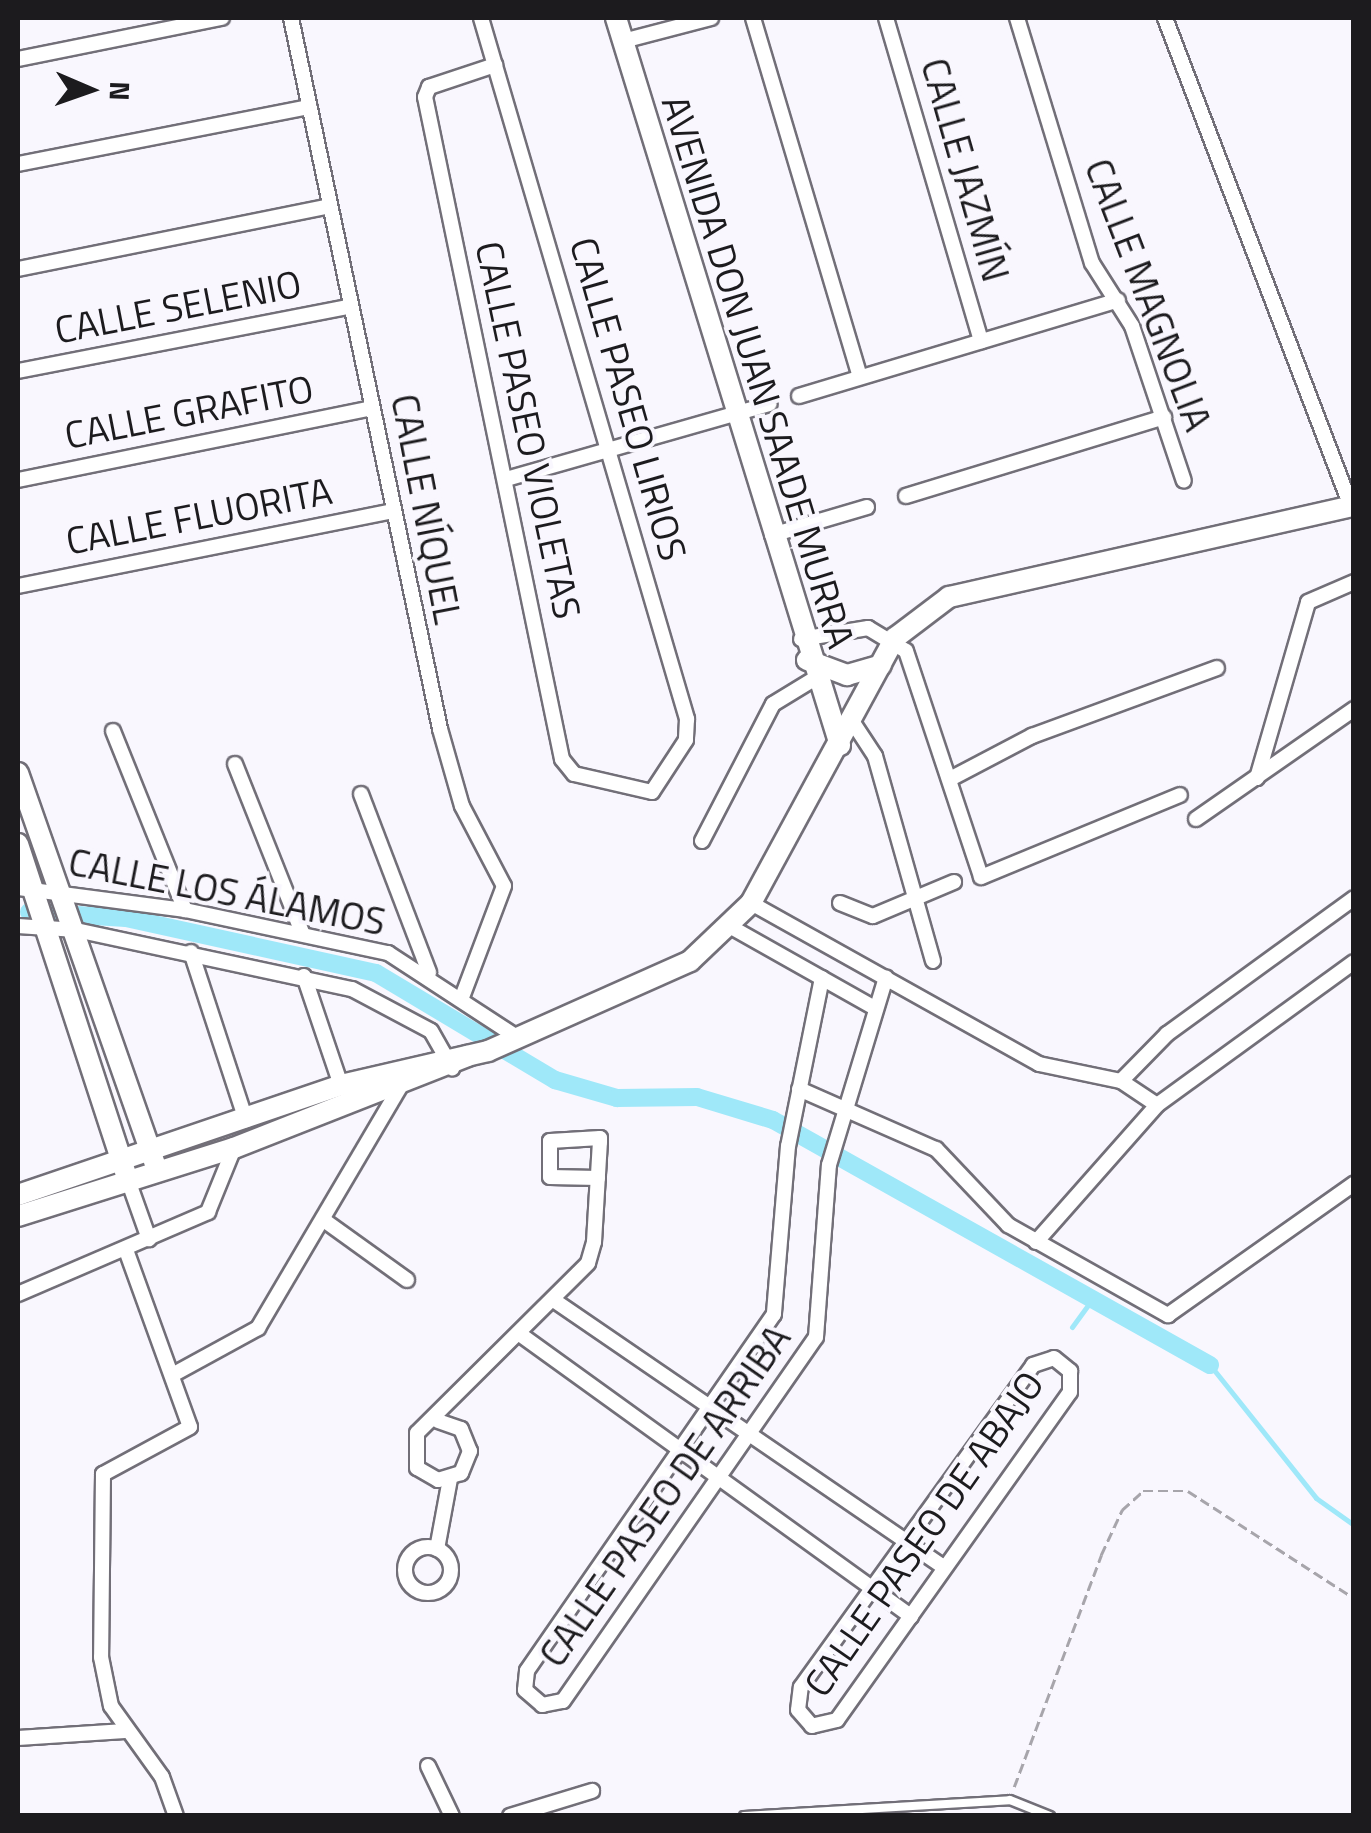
<!DOCTYPE html>
<meta charset="utf-8">
<style>
body{margin:0}
#map{position:relative;width:1371px;height:1833px;overflow:hidden;background:#f9f7fe;font-family:"Titillium Web",sans-serif}
div>[style]{position:absolute}
[style*='--x']{left:calc(var(--x)*1px);top:calc(var(--y)*1px);width:calc(var(--w)*1px);rotate:calc(var(--a)*1deg)}
.stream>*{height:5px;margin:-2.5px;padding:0 2.5px;transform-origin:2.5px;border-radius:2.5px;background:#9fe8f9}
.canal>*{height:18px;margin:-9px;padding:0 9px;transform-origin:9px;border-radius:9px;background:#9fe8f9}
.path>*{height:2.5px;margin-top:-1.25px;transform-origin:0;background:repeating-linear-gradient(90deg,#a7a5ab 0 10px,transparent 0 15px)}
.roads{filter:drop-shadow(2px 0 #726f78) drop-shadow(-2px 0 #726f78) drop-shadow(0 2px #726f78) drop-shadow(0 -2px #726f78)}
.lane>*{height:8px;margin:-4px;padding:0 4px;transform-origin:4px;border-radius:4px;background:#fff}
.street>*{height:14px;margin:-7px;padding:0 7px;transform-origin:7px;border-radius:7px;background:#fff}
.street>.ring{margin:-7px;padding:0;box-sizing:content-box;background:none;border:14px solid #fff;border-radius:50%}
.secondary>*{height:20px;margin:-10px;padding:0 10px;transform-origin:10px;border-radius:10px;background:#fff}
span{translate:-50% -50%;white-space:nowrap;text-align:center;line-height:1.15;-webkit-text-stroke:8px #f9f7fe;paint-order:stroke}
.street-label{font-size:38px;color:#1c1b1e}
.frame{position:absolute;inset:0;border:20px solid #1c1b1e;pointer-events:none}
.north{position:absolute;left:40px;top:40px;width:100px;height:100px;-webkit-text-stroke:8px #f9f7fe;paint-order:stroke;rotate:92deg;font-size:28px;font-weight:700;line-height:40px;text-align:center;color:#1c1b1e}
.north::after{content:'';display:block;margin:auto;width:35px;height:45px;background:#1c1b1e;clip-path:polygon(50% 0,100% 100%,50% 72%,0 100%)}
</style>
<div id="map">
<div class="stream">
<div style="--x:1072;--y:1327;--w:34;--a:-54"></div>
<div style="--x:1210;--y:1365;--w:170;--a:51.4"></div>
<div style="--x:1316;--y:1498;--w:47;--a:35.4"></div>
</div>
<div class="canal">
<div style="--x:29;--y:912;--w:97;--a:3.5"></div>
<div style="--x:126;--y:918;--w:256;--a:12.4"></div>
<div style="--x:376;--y:973;--w:209;--a:30.9"></div>
<div style="--x:555;--y:1080;--w:65;--a:16.2"></div>
<div style="--x:617;--y:1098;--w:80;--a:-0.7"></div>
<div style="--x:697;--y:1097;--w:79;--a:16.8"></div>
<div style="--x:773;--y:1120;--w:501;--a:29.28"></div>
</div>
<div class="path">
<div style="--x:1014;--y:1787;--w:248;--a:-69.4"></div>
<div style="--x:1101;--y:1555;--w:50;--a:-65"></div>
<div style="--x:1122;--y:1510;--w:28;--a:-42"></div>
<div style="--x:1143;--y:1491;--w:45;--a:0"></div>
<div style="--x:1188;--y:1491;--w:197;--a:32.8"></div>
</div>
<div class="roads">
<div class="lane">
<div style="--x:744;--y:1816;--w:266;--a:-3.4"></div>
<div style="--x:1010;--y:1800;--w:43;--a:21.8"></div>
</div>
<div class="street">
<div style="--x:291;--y:18;--w:726;--a:78.16"></div>
<div style="--x:440;--y:729;--w:80;--a:74.1"></div>
<div style="--x:462;--y:806;--w:90;--a:62.3"></div>
<div style="--x:504;--y:886;--w:119;--a:110.7"></div>
<div style="--x:481;--y:18;--w:731;--a:73.62"></div>
<div style="--x:687;--y:719;--w:21;--a:93"></div>
<div style="--x:686;--y:740;--w:62;--a:123.2"></div>
<div style="--x:652;--y:792;--w:80;--a:-167"></div>
<div style="--x:574;--y:774;--w:19;--a:-129"></div>
<div style="--x:562;--y:759;--w:676;--a:-101.69"></div>
<div style="--x:425;--y:97;--w:11;--a:-68"></div>
<div style="--x:429;--y:87;--w:70;--a:-18.4"></div>
<div style="--x:753;--y:18;--w:374;--a:73.4"></div>
<div style="--x:886;--y:18;--w:337;--a:73.6"></div>
<div style="--x:1017;--y:18;--w:256;--a:73"></div>
<div style="--x:1092;--y:263;--w:75;--a:57.6"></div>
<div style="--x:1132;--y:326;--w:163;--a:71.5"></div>
<div style="--x:1165;--y:18;--w:522;--a:69.14"></div>
<div style="--x:623;--y:41;--w:91;--a:-14.6"></div>
<div style="--x:18;--y:59;--w:208;--a:-11.4"></div>
<div style="--x:18;--y:164;--w:297;--a:-11.1"></div>
<div style="--x:18;--y:269;--w:318;--a:-11.4"></div>
<div style="--x:18;--y:371;--w:339;--a:-11"></div>
<div style="--x:799;--y:396;--w:333;--a:-16.7"></div>
<div style="--x:506;--y:479;--w:274;--a:-15.9"></div>
<div style="--x:18;--y:480;--w:361;--a:-11.5"></div>
<div style="--x:906;--y:496;--w:270;--a:-17"></div>
<div style="--x:772;--y:535;--w:99;--a:-16.4"></div>
<div style="--x:18;--y:586;--w:382;--a:-11.3"></div>
<div style="--x:801;--y:639;--w:68;--a:-9.3"></div>
<div style="--x:868;--y:628;--w:44;--a:31.2"></div>
<div style="--x:906;--y:651;--w:238;--a:71.6"></div>
<div style="--x:981;--y:877;--w:215;--a:-22.4"></div>
<div style="--x:852;--y:721;--w:42;--a:56.7"></div>
<div style="--x:875;--y:756;--w:213;--a:74.2"></div>
<div style="--x:113;--y:731;--w:193;--a:68.1"></div>
<div style="--x:235;--y:764;--w:181;--a:68.3"></div>
<div style="--x:1257;--y:778;--w:183;--a:-73.8"></div>
<div style="--x:1308;--y:602;--w:50;--a:-23.5"></div>
<div style="--x:950;--y:779;--w:93;--a:-27.7"></div>
<div style="--x:1032;--y:736;--w:197;--a:-20.2"></div>
<div style="--x:361;--y:794;--w:191;--a:69.1"></div>
<div style="--x:1196;--y:819;--w:193;--a:-34.8"></div>
<div style="--x:702;--y:841;--w:154;--a:-62.6"></div>
<div style="--x:773;--y:704;--w:48;--a:-31.4"></div>
<div style="--x:18;--y:888;--w:168;--a:7.5"></div>
<div style="--x:185;--y:910;--w:208;--a:12"></div>
<div style="--x:388;--y:953;--w:158;--a:33.1"></div>
<div style="--x:751;--y:903;--w:330;--a:29.2"></div>
<div style="--x:1039;--y:1064;--w:84;--a:11.7"></div>
<div style="--x:1121;--y:1081;--w:43;--a:33.7"></div>
<div style="--x:840;--y:903;--w:35;--a:22"></div>
<div style="--x:873;--y:916;--w:88;--a:-22.8"></div>
<div style="--x:18;--y:926;--w:58;--a:3.9"></div>
<div style="--x:76;--y:930;--w:282;--a:12.1"></div>
<div style="--x:352;--y:989;--w:89;--a:28"></div>
<div style="--x:431;--y:1031;--w:43;--a:60.4"></div>
<div style="--x:731;--y:927;--w:165;--a:29.4"></div>
<div style="--x:191;--y:952;--w:177;--a:71.9"></div>
<div style="--x:304;--y:976;--w:115;--a:71.3"></div>
<div style="--x:822;--y:978;--w:171;--a:101.4"></div>
<div style="--x:788;--y:1146;--w:169;--a:94.8"></div>
<div style="--x:774;--y:1314;--w:434;--a:124.7"></div>
<div style="--x:527;--y:1671;--w:19;--a:96"></div>
<div style="--x:525;--y:1690;--w:23;--a:41"></div>
<div style="--x:542;--y:1705;--w:21;--a:-11"></div>
<div style="--x:563;--y:1701;--w:443;--a:-55.2"></div>
<div style="--x:816;--y:1337;--w:172;--a:-85.7"></div>
<div style="--x:829;--y:1165;--w:196;--a:-73.1"></div>
<div style="--x:1121;--y:1081;--w:66;--a:-45.6"></div>
<div style="--x:1167;--y:1034;--w:231;--a:-36"></div>
<div style="--x:799;--y:1089;--w:150;--a:23.7"></div>
<div style="--x:936;--y:1149;--w:105;--a:46.5"></div>
<div style="--x:1008;--y:1225;--w:184;--a:29.4"></div>
<div style="--x:1168;--y:1315;--w:228;--a:-35.2"></div>
<div style="--x:128;--y:1180;--w:63;--a:70.4"></div>
<div style="--x:325;--y:1221;--w:101;--a:35.7"></div>
<div style="--x:1036;--y:1242;--w:183;--a:-48.5"></div>
<div style="--x:1157;--y:1105;--w:243;--a:-36"></div>
<div style="--x:126;--y:1250;--w:188;--a:70.1"></div>
<div style="--x:190;--y:1427;--w:99;--a:151.6"></div>
<div style="--x:103;--y:1474;--w:183;--a:90.6"></div>
<div style="--x:101;--y:1657;--w:50;--a:78.5"></div>
<div style="--x:111;--y:1706;--w:87;--a:54.3"></div>
<div style="--x:162;--y:1777;--w:41;--a:70.3"></div>
<div style="--x:18;--y:1294;--w:207;--a:-23.3"></div>
<div style="--x:208;--y:1212;--w:69;--a:-67.9"></div>
<div style="--x:555;--y:1301;--w:470;--a:34.4"></div>
<div style="--x:521;--y:1335;--w:481;--a:35.8"></div>
<div style="--x:1054;--y:1358;--w:21;--a:39"></div>
<div style="--x:1070;--y:1371;--w:21;--a:90"></div>
<div style="--x:1070;--y:1392;--w:402;--a:125.4"></div>
<div style="--x:837;--y:1720;--w:26;--a:167"></div>
<div style="--x:812;--y:1726;--w:21;--a:-131"></div>
<div style="--x:798;--y:1710;--w:23;--a:-83"></div>
<div style="--x:801;--y:1687;--w:397;--a:-54.2"></div>
<div style="--x:1033;--y:1365;--w:22;--a:-18"></div>
<div style="--x:174;--y:1374;--w:96;--a:-28.7"></div>
<div style="--x:258;--y:1328;--w:280;--a:-59.5"></div>
<div style="--x:438;--y:1421;--w:24;--a:19"></div>
<div style="--x:461;--y:1429;--w:24;--a:68"></div>
<div style="--x:470;--y:1451;--w:24;--a:112"></div>
<div style="--x:461;--y:1473;--w:24;--a:163"></div>
<div style="--x:438;--y:1480;--w:24;--a:-150"></div>
<div style="--x:417;--y:1468;--w:35;--a:-90"></div>
<div style="--x:417;--y:1433;--w:241;--a:-44.8"></div>
<div style="--x:588;--y:1263;--w:22;--a:-74"></div>
<div style="--x:594;--y:1242;--w:100;--a:-86.6"></div>
<div style="--x:600;--y:1142;--w:4;--a:-90"></div>
<div style="--x:600;--y:1138;--w:50;--a:176.6"></div>
<div style="--x:550;--y:1141;--w:36;--a:90"></div>
<div style="--x:550;--y:1177;--w:48;--a:1.2"></div>
<div class="ring" style="left:405px;top:1547px;width:32px;height:32px"></div>
<div style="--x:437;--y:1549;--w:71;--a:-79.5"></div>
<div style="--x:18;--y:1738;--w:107;--a:-3.7"></div>
<div style="--x:428;--y:1766;--w:55;--a:64.4"></div>
<div style="--x:510;--y:1816;--w:86;--a:-17"></div>
</div>
<div class="secondary">
<div style="--x:616;--y:18;--w:761;--a:72.88"></div>
<div style="--x:807;--y:660;--w:43;--a:20.6"></div>
<div style="--x:847;--y:675;--w:35;--a:-16"></div>
<div style="--x:18;--y:773;--w:417;--a:70.7"></div>
<div style="--x:18;--y:844;--w:347;--a:71.9"></div>
<div style="--x:18;--y:1195;--w:341;--a:-18.8"></div>
<div style="--x:341;--y:1085;--w:151;--a:-13"></div>
<div style="--x:488;--y:1051;--w:221;--a:-24"></div>
<div style="--x:690;--y:961;--w:84;--a:-43.6"></div>
<div style="--x:751;--y:903;--w:302;--a:-61.5"></div>
<div style="--x:895;--y:638;--w:68;--a:-37.2"></div>
<div style="--x:949;--y:597;--w:415;--a:-12.7"></div>
<div style="--x:18;--y:1216;--w:226;--a:-17.5"></div>
<div style="--x:234;--y:1148;--w:251;--a:-21.5"></div>
</div>
</div>
<div class="street-label">
<span style="left:965px;top:170px;rotate:74deg">CALLE JAZMÍN</span>
<span style="left:1148px;top:295px;rotate:69deg">CALLE MAGNOLIA</span>
<span style="left:178px;top:307px;rotate:-11deg">CALLE SELENIO</span>
<span style="left:758px;top:372px;rotate:73deg">AVENIDA DON JUAN SAADE MURRA</span>
<span style="left:628px;top:399px;rotate:74deg">CALLE PASEO LIRIOS</span>
<span style="left:189px;top:412px;rotate:-11deg">CALLE GRAFITO</span>
<span style="left:528px;top:430px;rotate:78deg">CALLE PASEO VIOLETAS</span>
<span style="left:426px;top:509px;rotate:79deg">CALLE NÍQUEL</span>
<span style="left:199px;top:516px;rotate:-11deg">CALLE FLUORITA</span>
<span style="left:227px;top:892px;rotate:11deg">CALLE LOS ÁLAMOS</span>
<span style="left:665px;top:1496px;rotate:-55deg">CALLE PASEO DE ARRIBA</span>
<span style="left:924px;top:1534px;rotate:-55deg">CALLE PASEO DE ABAJO</span>
</div>
<div class="frame"></div>
<div class="north">N</div>
</div>
